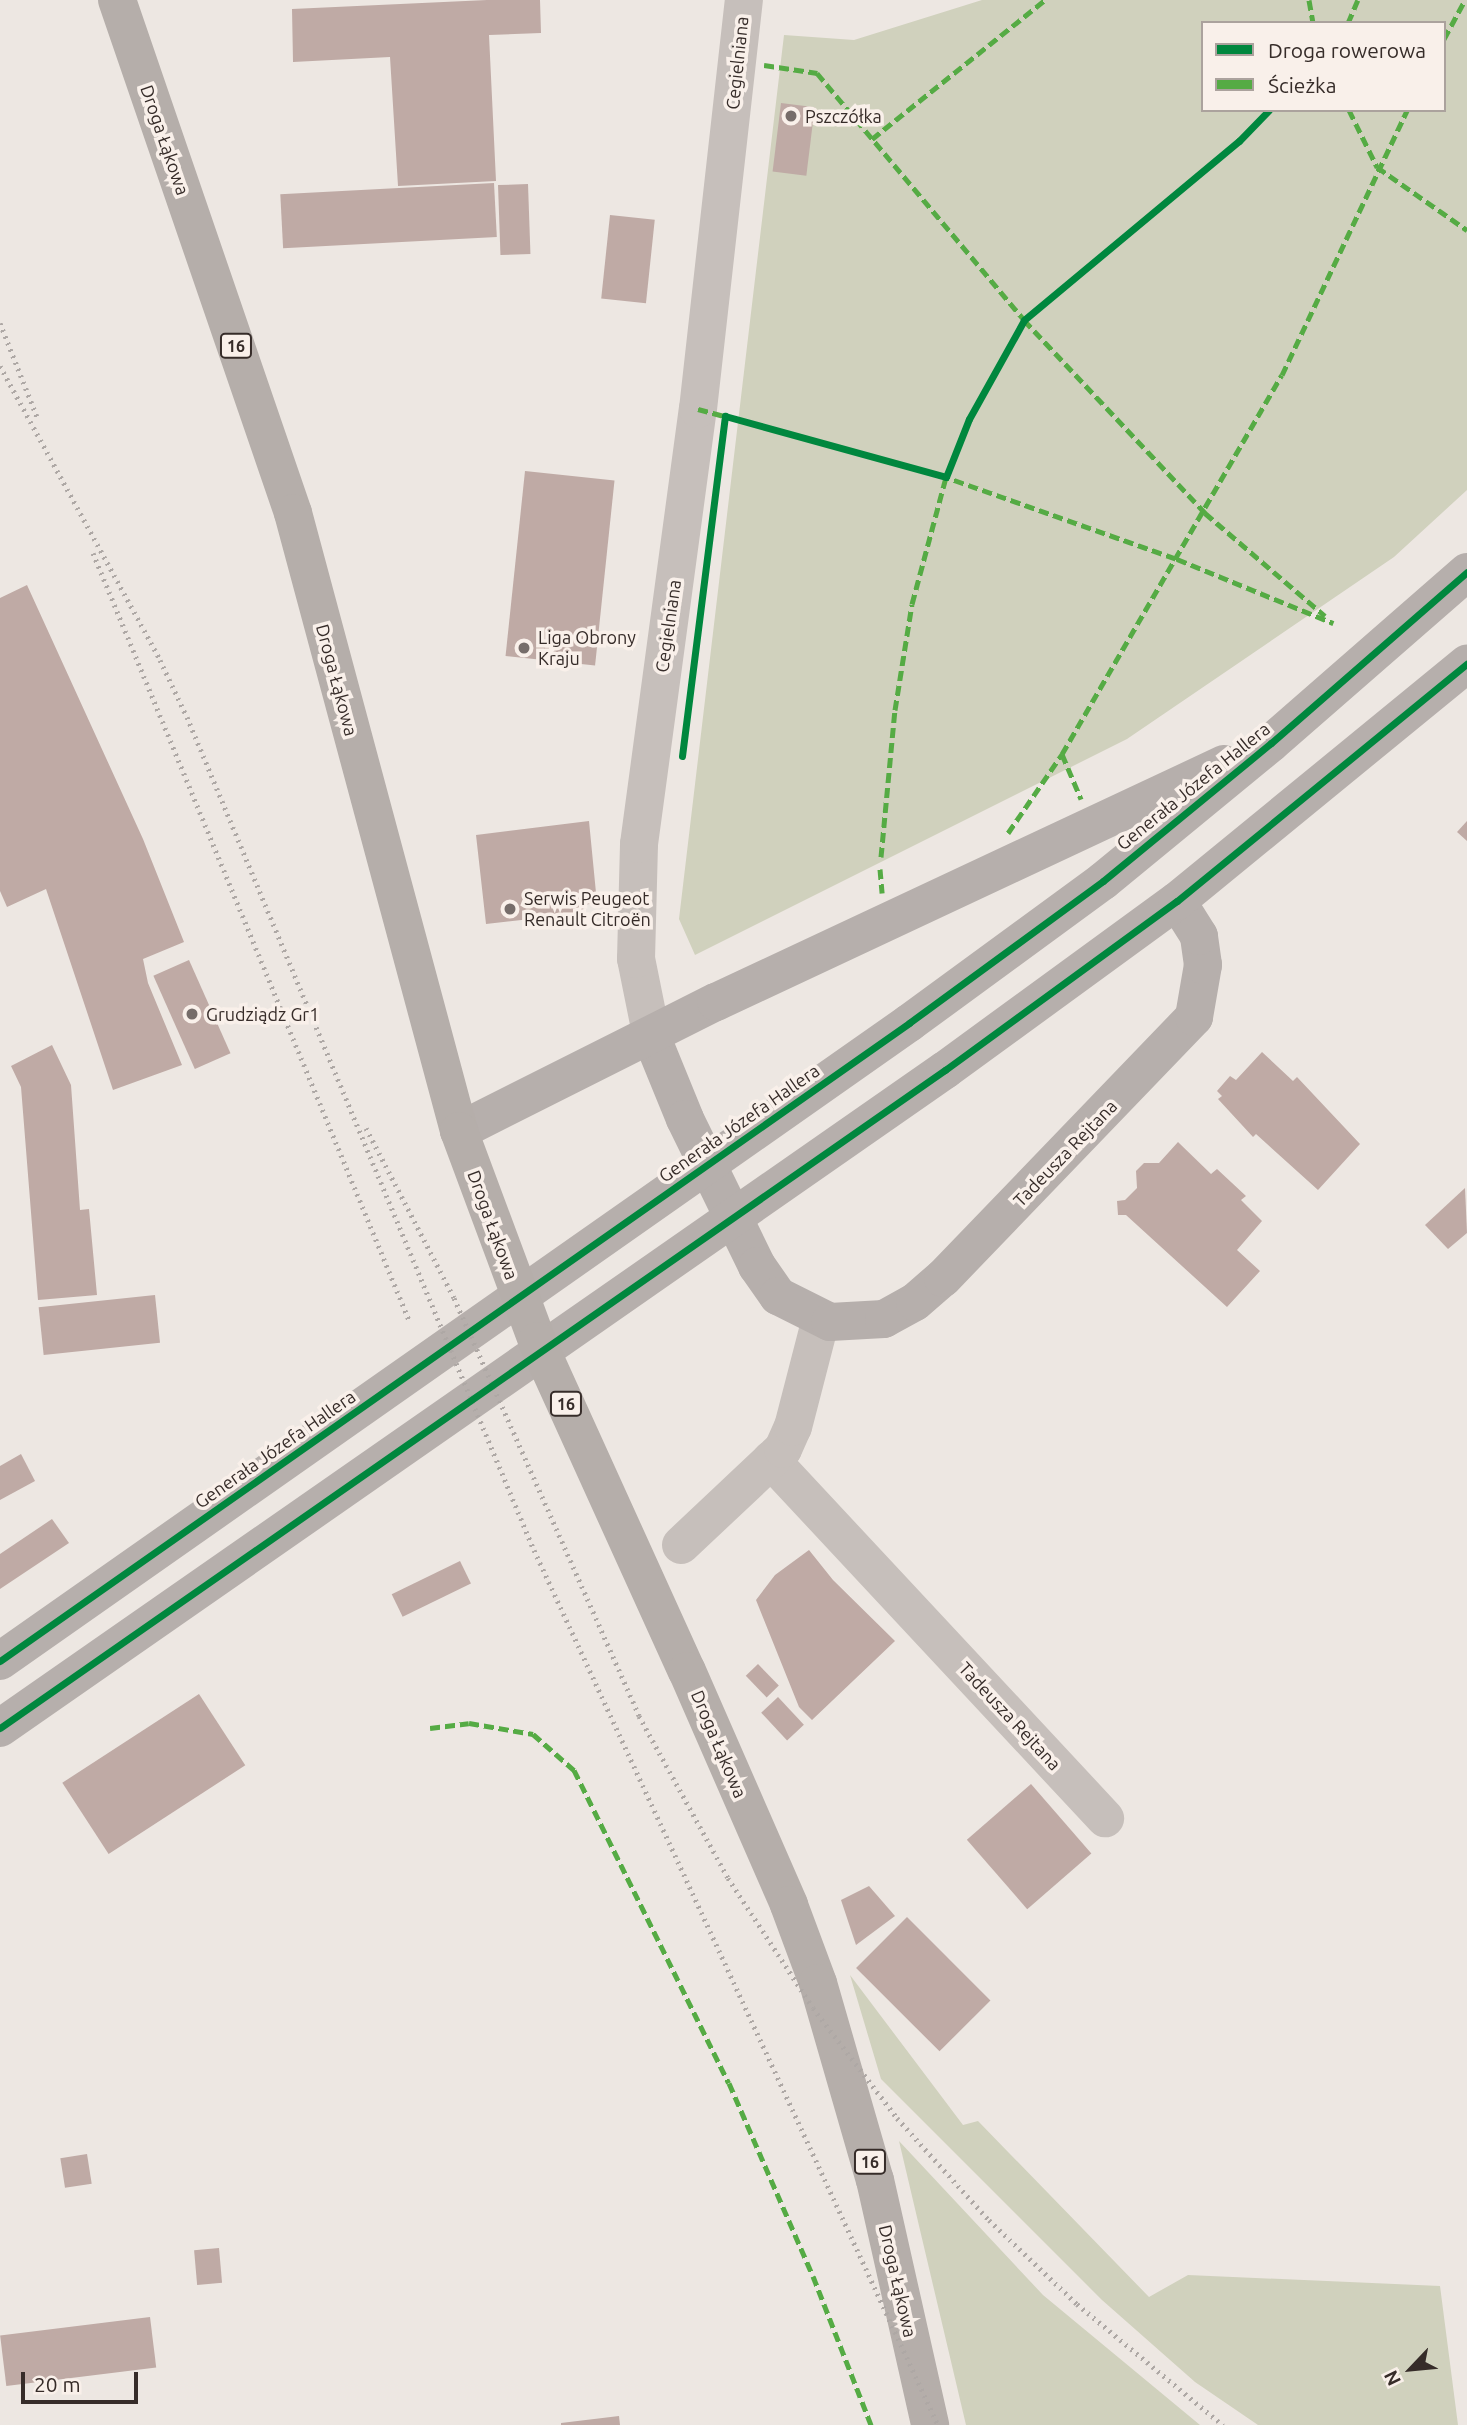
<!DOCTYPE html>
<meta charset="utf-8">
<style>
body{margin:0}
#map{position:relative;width:1467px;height:2425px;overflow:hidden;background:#ede7e2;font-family:Ubuntu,sans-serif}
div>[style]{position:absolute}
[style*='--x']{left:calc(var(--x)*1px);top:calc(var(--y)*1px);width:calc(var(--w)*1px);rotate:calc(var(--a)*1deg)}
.green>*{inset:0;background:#d0d1bd}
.building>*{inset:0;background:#bfaaa5;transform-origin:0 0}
.minor>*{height:38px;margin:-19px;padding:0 19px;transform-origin:19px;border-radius:19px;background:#c6bfbb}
.tertiary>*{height:38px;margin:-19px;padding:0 19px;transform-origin:19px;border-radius:19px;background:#c6bfbb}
.secondary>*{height:38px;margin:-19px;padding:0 19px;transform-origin:19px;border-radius:19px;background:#b6afac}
.primary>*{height:38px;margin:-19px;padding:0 19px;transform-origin:19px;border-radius:19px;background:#b5aeaa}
.rail>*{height:5px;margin-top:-2.5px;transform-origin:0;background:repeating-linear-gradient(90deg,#aea8a5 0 2px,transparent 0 7px)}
.quiet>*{height:5px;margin-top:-2.5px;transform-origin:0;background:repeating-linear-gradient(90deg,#55ab44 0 10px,transparent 0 15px)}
.cycleway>*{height:7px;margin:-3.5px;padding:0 3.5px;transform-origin:3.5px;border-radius:3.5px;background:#00873e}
.dots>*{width:19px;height:19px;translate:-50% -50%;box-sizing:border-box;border:4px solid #f9f0ea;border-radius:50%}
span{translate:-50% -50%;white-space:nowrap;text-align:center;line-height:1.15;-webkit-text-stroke:7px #f9f0ea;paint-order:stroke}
.shield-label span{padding:2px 5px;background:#f9f0ea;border:2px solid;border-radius:5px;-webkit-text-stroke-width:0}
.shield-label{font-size:16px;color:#362c29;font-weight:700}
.street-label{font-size:18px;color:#362c29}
.poi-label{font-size:18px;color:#362c29}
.left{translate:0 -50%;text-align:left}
.legend{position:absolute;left:1201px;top:21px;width:245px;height:91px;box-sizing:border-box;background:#f9f0ea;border:2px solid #aba29d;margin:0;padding:9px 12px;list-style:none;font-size:21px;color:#362c29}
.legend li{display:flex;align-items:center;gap:14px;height:35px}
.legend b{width:35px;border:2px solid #aba29d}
.north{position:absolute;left:1376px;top:2334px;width:70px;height:70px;-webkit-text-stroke:5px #f9f0ea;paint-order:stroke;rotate:244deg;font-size:19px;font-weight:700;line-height:28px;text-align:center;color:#362c29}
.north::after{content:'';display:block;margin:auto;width:24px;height:32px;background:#362c29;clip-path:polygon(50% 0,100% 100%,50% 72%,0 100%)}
.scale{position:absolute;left:21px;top:2372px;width:117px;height:32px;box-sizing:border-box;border:4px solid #362c29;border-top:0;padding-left:9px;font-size:21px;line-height:24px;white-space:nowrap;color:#362c29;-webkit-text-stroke:5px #f9f0ea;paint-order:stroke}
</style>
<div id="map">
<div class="green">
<div style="clip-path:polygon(evenodd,982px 0,1467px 0,1467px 490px,1394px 557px,1127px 739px,695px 955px,679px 919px,784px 35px,854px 40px,982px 0,1203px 23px,1444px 23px,1444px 110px,1203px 110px,1203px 23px)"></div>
<div style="clip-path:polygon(850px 1975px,963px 2125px,978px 2121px,1149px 2297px,1188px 2275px,1440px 2286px,1458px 2425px,1258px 2425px,1195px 2382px,1102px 2300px,881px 2079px)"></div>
<div style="clip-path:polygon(899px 2141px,1043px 2295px,1200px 2425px,966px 2425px)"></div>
</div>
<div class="building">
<div style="clip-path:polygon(487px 0,540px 0,541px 33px,489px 35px,496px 181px,398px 186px,390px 57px,293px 62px,292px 9px)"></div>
<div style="left:781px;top:103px;width:34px;height:69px;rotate:7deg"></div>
<div style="left:494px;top:183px;width:54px;height:214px;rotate:87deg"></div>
<div style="left:528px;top:184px;width:70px;height:30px;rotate:88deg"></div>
<div style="left:610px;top:215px;width:45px;height:84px;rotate:6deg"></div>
<div style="left:525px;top:471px;width:90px;height:186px;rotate:6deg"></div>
<div style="clip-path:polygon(27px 585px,143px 839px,184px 942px,143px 959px,148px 983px,182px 1065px,113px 1090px,46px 889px,7px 907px,0 891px,0 598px)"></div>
<div style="clip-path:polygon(589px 821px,597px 903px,583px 905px,584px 913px,486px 924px,476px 835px)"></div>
<div style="clip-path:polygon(1467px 821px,1467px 841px,1457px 832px)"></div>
<div style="left:189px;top:960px;width:102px;height:39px;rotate:66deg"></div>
<div style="clip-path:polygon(52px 1045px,71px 1085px,80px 1210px,89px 1209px,97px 1295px,38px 1300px,21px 1087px,11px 1066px)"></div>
<div style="clip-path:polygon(1262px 1052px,1293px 1081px,1297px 1077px,1360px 1144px,1318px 1190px,1256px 1134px,1253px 1137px,1218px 1099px,1222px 1096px,1217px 1091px,1230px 1076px,1236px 1080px)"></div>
<div style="clip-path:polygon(1178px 1142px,1211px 1174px,1217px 1169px,1246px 1196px,1241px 1200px,1262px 1221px,1237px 1250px,1260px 1271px,1227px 1307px,1126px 1215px,1118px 1215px,1117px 1201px,1125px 1200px,1137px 1188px,1136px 1171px,1144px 1163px,1159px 1163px)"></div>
<div style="clip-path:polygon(1465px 1188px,1467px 1233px,1448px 1249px,1425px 1225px)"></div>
<div style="left:155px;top:1295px;width:48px;height:117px;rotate:84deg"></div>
<div style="clip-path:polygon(21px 1454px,35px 1481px,0 1500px,0 1466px)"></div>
<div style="clip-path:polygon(52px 1519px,69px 1543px,0 1589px,0 1554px)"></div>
<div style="clip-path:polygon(809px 1550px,833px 1580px,895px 1641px,812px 1720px,799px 1707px,756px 1600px,775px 1575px)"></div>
<div style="left:460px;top:1561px;width:25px;height:76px;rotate:64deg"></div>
<div style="left:758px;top:1664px;width:30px;height:17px;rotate:46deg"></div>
<div style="left:199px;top:1694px;width:85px;height:163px;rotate:57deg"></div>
<div style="left:778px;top:1697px;width:38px;height:23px;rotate:47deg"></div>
<div style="left:1031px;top:1784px;width:92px;height:85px;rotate:49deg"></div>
<div style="clip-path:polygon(869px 1886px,895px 1916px,856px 1945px,841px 1900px)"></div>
<div style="left:907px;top:1917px;width:118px;height:72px;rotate:45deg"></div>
<div style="left:87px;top:2154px;width:30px;height:27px;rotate:81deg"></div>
<div style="left:219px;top:2248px;width:35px;height:25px;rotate:85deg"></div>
<div style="left:150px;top:2317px;width:51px;height:151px;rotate:83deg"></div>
<div style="clip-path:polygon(619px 2416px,620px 2425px,561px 2425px,561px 2423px)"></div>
</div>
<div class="minor">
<div style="--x:771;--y:1460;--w:490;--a:47"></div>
<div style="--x:681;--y:1545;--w:140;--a:-43.3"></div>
<div style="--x:783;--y:1449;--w:24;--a:-66"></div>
<div style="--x:793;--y:1427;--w:112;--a:-75.5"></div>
</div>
<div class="tertiary">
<div style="--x:652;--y:1038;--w:81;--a:-101.4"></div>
<div style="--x:636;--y:959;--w:115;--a:-88.5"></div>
<div style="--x:639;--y:844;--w:439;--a:-82.3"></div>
<div style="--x:698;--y:409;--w:412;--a:-83.6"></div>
</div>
<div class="secondary">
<div style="--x:652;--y:1038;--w:87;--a:67.8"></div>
<div style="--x:685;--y:1119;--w:164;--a:63.9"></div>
<div style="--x:757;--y:1266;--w:37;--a:55"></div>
<div style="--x:778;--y:1296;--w:58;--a:26.6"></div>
<div style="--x:830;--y:1322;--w:54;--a:-3.2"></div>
<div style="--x:884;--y:1319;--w:35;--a:-29"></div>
<div style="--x:915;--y:1302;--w:37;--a:-41"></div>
<div style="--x:943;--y:1278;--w:362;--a:-46.1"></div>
<div style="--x:1194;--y:1017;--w:53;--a:-80.2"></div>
<div style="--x:1203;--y:965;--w:29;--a:-98"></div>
<div style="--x:1199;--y:936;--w:41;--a:-122.2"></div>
<div style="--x:459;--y:1131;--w:288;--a:-26.7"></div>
<div style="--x:716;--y:1002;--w:561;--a:-25.1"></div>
<div style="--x:0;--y:1661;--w:1111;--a:-35.06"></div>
<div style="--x:909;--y:1023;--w:240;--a:-36.2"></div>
<div style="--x:1103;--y:881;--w:217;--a:-39.4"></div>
<div style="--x:1271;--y:743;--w:260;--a:-41.1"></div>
<div style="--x:0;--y:1728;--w:1152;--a:-34.85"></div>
<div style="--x:945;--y:1070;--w:287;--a:-36.1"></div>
<div style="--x:1177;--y:901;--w:375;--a:-39.3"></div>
</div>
<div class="primary">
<div style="--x:117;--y:0;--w:542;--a:71.06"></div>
<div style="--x:293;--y:513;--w:640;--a:74.96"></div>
<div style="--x:459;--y:1131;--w:224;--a:69.6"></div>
<div style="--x:537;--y:1341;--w:362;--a:65.6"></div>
<div style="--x:687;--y:1671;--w:255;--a:66.4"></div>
<div style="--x:789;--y:1905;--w:83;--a:69.6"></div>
<div style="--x:818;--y:1983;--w:205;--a:73.9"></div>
<div style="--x:875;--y:2180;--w:251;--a:77.3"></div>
</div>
<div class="rail">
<div style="--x:0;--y:323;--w:101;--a:68.5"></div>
<div style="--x:0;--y:366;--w:335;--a:61.4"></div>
<div style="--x:160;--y:660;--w:63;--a:64.7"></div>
<div style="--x:187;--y:717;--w:902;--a:67.39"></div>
<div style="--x:534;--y:1550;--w:964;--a:65.22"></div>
<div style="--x:93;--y:553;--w:830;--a:67.61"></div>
<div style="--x:366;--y:1128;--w:191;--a:62.6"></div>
<div style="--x:454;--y:1298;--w:457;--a:66.1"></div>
<div style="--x:639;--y:1716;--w:185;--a:61.2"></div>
<div style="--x:728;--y:1878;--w:155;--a:56.8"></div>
<div style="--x:813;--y:2008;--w:138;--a:52.6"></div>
<div style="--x:897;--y:2118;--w:137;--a:48"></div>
<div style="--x:989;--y:2220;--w:122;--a:43.7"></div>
<div style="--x:1077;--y:2304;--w:190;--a:39.7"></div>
</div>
<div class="quiet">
<div style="--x:1309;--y:0;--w:23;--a:80"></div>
<div style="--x:1348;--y:23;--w:25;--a:-67"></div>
<div style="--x:1444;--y:39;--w:44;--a:-61.7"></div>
<div style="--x:764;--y:65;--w:54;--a:8.6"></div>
<div style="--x:817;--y:73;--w:322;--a:50"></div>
<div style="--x:1024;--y:320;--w:265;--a:46.8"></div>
<div style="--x:1205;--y:513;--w:158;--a:40.6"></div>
<div style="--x:1349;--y:110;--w:64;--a:63.8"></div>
<div style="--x:1377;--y:167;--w:110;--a:35"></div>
<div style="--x:872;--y:139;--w:222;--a:-38.8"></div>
<div style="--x:698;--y:409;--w:28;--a:15"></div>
<div style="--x:940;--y:475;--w:251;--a:19.5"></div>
<div style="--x:1177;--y:559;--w:169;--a:22.3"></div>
<div style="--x:1062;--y:754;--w:49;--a:67.1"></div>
<div style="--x:1008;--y:833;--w:96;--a:-55.6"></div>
<div style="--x:1062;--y:754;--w:438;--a:-59.9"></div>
<div style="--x:1282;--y:375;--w:293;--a:-64.7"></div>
<div style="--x:881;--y:857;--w:148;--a:-84.6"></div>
<div style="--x:895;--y:710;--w:107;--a:-80.9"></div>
<div style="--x:912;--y:604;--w:136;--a:-75"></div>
<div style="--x:880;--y:869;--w:24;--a:85"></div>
<div style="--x:430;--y:1728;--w:39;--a:-7"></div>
<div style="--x:469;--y:1723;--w:65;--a:9.8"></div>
<div style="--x:533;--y:1734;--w:55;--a:41.3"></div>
<div style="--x:574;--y:1770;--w:349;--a:63.7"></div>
<div style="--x:729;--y:2083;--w:210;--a:66.5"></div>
<div style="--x:813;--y:2276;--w:160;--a:68.7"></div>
</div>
<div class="cycleway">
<div style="--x:682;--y:756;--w:343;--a:-82.8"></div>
<div style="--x:725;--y:416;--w:229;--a:15.4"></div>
<div style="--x:946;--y:477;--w:62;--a:-68.4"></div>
<div style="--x:969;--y:419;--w:113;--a:-60.9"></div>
<div style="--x:1024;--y:320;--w:280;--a:-39.8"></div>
<div style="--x:1239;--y:141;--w:43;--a:-45.9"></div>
<div style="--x:0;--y:1661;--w:1111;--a:-35.06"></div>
<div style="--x:909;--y:1023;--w:240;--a:-36.2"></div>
<div style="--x:1103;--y:881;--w:217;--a:-39.4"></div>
<div style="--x:1271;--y:743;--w:260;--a:-41.1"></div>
<div style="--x:0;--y:1728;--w:1152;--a:-34.85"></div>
<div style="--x:945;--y:1070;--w:287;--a:-36.1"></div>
<div style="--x:1177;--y:901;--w:375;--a:-39.3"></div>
</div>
<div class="dots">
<div style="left:791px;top:116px;background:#766d6a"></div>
<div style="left:524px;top:648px;background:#766d6a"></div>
<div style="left:510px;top:909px;background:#766d6a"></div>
<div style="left:192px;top:1014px;background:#766d6a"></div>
</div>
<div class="shield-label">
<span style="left:236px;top:346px">16</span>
<span style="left:566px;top:1404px">16</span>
<span style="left:870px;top:2162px">16</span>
</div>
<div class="street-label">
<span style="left:737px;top:63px;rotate:-84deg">Cegielniana</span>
<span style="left:165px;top:140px;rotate:71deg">Droga Łąkowa</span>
<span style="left:668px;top:626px;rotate:-82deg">Cegielniana</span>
<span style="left:337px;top:680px;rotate:75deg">Droga Łąkowa</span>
<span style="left:1193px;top:786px;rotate:-39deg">Generała Józefa Hallera</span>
<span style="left:739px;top:1123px;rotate:-35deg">Generała Józefa Hallera</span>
<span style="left:1065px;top:1153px;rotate:-46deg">Tadeusza Rejtana</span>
<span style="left:493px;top:1225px;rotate:70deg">Droga Łąkowa</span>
<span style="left:275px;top:1449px;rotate:-35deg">Generała Józefa Hallera</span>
<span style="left:1010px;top:1716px;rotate:47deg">Tadeusza Rejtana</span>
<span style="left:719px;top:1744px;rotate:67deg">Droga Łąkowa</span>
<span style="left:898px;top:2281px;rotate:77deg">Droga Łąkowa</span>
</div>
<div class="poi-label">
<span class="left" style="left:805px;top:116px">Pszczółka</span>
<span class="left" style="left:538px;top:648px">Liga Obrony<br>Kraju</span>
<span class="left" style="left:524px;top:909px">Serwis Peugeot<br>Renault Citroën</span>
<span class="left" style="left:206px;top:1014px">Grudziądz Gr1</span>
</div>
<ul class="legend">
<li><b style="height:9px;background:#00873e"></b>Droga rowerowa</li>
<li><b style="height:9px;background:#55ab44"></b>Ścieżka</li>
</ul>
<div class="north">N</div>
<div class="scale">20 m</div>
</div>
